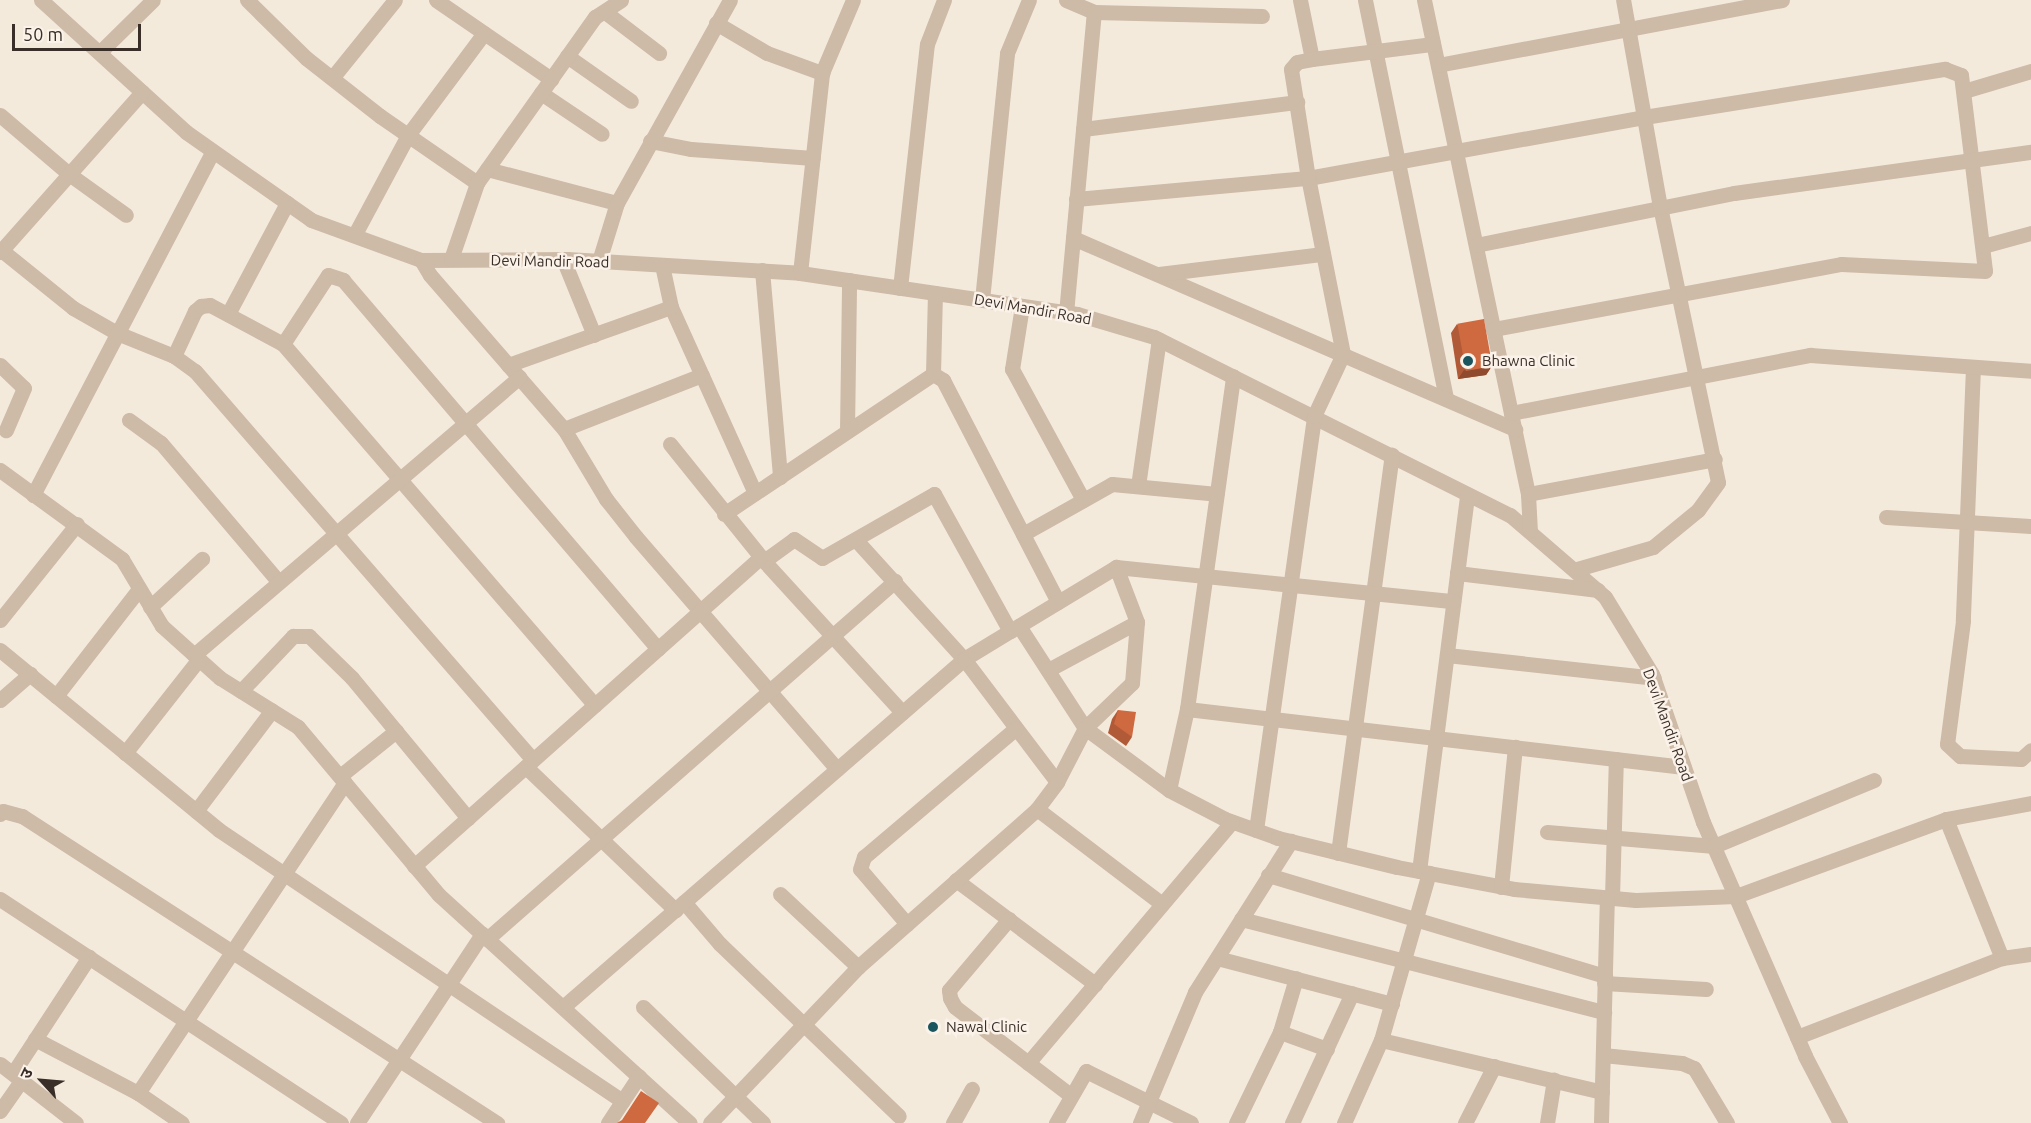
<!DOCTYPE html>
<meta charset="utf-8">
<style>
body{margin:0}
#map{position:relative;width:2031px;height:1123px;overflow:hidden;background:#f4eadc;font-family:Ubuntu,"Noto Sans Devanagari",sans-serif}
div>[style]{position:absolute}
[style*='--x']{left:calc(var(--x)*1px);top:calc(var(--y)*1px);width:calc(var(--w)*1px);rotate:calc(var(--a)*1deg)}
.street>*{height:15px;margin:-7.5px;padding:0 7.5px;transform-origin:7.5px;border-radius:7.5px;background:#cdbaa7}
.wall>*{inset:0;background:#b15a37}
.shaded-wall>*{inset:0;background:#904a2d}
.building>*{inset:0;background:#ce6940;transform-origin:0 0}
.dots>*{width:16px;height:16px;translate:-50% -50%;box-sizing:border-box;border:3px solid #fbf3e9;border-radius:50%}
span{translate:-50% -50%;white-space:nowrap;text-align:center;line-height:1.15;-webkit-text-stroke:5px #fbf3e9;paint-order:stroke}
.street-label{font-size:15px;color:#392e28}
.poi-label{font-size:15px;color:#392e28}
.left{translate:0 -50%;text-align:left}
.north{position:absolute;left:12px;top:1051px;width:60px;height:60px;-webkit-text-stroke:4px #fbf3e9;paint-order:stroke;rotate:296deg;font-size:16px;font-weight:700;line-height:24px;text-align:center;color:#392e28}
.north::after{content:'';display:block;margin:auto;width:21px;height:27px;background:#392e28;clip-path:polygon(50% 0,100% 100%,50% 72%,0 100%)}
.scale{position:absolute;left:12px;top:24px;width:129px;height:27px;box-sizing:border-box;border:3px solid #392e28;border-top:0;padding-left:8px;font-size:18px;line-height:21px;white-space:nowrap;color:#392e28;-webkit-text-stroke:4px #fbf3e9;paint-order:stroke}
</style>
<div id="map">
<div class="street">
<div style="--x:41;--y:0;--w:196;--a:42.3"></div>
<div style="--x:186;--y:132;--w:153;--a:35.1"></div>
<div style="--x:311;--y:220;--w:117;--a:20"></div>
<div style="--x:421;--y:260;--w:146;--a:-0.4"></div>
<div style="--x:567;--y:259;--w:233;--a:3.4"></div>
<div style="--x:800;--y:273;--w:280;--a:8.4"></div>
<div style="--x:1077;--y:314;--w:80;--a:16.6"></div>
<div style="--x:1154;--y:337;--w:398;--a:26.6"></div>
<div style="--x:1510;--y:515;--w:125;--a:40.8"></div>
<div style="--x:1605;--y:597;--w:90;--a:58.6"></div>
<div style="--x:1652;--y:674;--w:157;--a:71"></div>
<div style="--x:1703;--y:822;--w:255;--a:66.4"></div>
<div style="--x:1805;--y:1056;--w:76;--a:62.4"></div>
<div style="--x:247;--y:0;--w:83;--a:44.5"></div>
<div style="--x:306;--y:58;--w:94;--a:38.1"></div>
<div style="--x:380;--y:116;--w:118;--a:34.6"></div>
<div style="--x:436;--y:0;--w:140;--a:34.5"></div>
<div style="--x:1066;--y:0;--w:30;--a:23"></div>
<div style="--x:1094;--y:12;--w:168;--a:1.4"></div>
<div style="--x:1300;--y:0;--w:60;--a:78.5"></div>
<div style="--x:1365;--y:0;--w:407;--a:78.5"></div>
<div style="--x:1424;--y:0;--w:505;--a:78.11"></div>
<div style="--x:1528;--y:494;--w:36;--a:87"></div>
<div style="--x:605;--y:12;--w:68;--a:37.2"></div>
<div style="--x:716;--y:23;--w:59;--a:30.5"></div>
<div style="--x:767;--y:53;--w:59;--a:20"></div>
<div style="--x:100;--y:52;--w:74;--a:-44.5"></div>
<div style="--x:567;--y:56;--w:78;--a:35.1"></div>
<div style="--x:1438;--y:65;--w:350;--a:-10.7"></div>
<div style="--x:332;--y:78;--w:100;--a:-51.1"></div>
<div style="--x:1964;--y:91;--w:70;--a:-16.6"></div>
<div style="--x:541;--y:93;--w:73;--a:33.9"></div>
<div style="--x:0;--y:115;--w:91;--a:40.5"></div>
<div style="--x:69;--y:174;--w:70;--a:35.7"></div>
<div style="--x:1083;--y:129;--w:216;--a:-7.2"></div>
<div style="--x:650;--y:141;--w:42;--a:11"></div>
<div style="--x:691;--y:149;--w:122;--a:4.2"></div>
<div style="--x:487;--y:169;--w:134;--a:14.7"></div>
<div style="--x:1076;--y:199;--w:233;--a:-5.2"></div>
<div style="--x:1308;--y:178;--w:341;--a:-10.3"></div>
<div style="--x:1644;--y:117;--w:305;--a:-9.1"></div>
<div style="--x:1945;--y:69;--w:17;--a:21"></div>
<div style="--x:1961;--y:75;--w:197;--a:83"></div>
<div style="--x:1985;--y:271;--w:144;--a:-177.2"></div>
<div style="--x:1841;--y:264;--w:354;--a:169.4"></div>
<div style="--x:355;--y:234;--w:112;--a:-61.8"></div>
<div style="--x:408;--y:135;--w:127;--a:-53.3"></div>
<div style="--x:1073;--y:238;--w:482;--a:23.4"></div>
<div style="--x:1476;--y:245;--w:263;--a:-11.4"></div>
<div style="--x:1734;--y:193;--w:300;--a:-7.9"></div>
<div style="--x:1983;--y:246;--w:50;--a:-15.2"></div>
<div style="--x:0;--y:249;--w:94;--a:38.9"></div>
<div style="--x:73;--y:308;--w:51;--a:29.6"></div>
<div style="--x:117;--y:333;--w:61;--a:22"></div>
<div style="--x:174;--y:356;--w:26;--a:36"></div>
<div style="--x:195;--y:371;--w:515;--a:49.01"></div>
<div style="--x:0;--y:252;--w:214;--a:-48.4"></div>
<div style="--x:451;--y:259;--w:80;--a:-71.1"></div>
<div style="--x:477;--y:183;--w:204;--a:-54.6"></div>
<div style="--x:595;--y:17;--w:31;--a:-33"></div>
<div style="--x:563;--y:259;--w:82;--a:67.8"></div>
<div style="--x:421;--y:260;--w:17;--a:59"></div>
<div style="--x:430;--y:275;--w:204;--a:49"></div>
<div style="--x:564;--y:429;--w:82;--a:59"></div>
<div style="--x:606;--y:499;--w:48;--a:51.7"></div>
<div style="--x:636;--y:537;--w:307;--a:49.1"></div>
<div style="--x:599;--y:261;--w:61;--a:-72.8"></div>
<div style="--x:617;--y:203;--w:232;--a:-60.9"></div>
<div style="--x:662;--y:265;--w:43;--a:77.9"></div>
<div style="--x:671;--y:307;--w:204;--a:65.7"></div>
<div style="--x:762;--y:270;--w:208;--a:85"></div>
<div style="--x:800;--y:273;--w:201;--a:-83.7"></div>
<div style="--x:822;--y:73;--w:79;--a:-67"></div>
<div style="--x:1159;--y:274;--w:165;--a:-7"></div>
<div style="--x:900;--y:288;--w:245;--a:-83.7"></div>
<div style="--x:927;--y:44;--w:47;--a:-68.9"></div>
<div style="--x:982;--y:300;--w:248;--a:-84.2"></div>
<div style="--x:1007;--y:53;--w:57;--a:-67.5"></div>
<div style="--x:1022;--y:306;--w:64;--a:99"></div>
<div style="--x:1012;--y:369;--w:149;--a:61.5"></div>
<div style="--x:1066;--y:313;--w:302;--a:-84.7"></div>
<div style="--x:228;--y:314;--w:126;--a:-62"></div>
<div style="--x:283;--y:344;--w:82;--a:-56.9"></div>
<div style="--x:328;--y:275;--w:16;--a:18"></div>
<div style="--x:343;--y:280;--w:485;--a:49.5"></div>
<div style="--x:174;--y:356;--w:50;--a:-65"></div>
<div style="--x:195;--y:311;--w:8;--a:-40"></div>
<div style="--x:201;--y:306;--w:9;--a:-6"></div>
<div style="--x:210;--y:305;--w:83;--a:28.1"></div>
<div style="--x:283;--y:344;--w:477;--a:49.2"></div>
<div style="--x:0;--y:365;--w:33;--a:44"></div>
<div style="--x:24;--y:388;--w:46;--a:113.2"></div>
<div style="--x:508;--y:365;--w:173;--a:-19.6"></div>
<div style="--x:1973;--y:367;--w:254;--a:92.3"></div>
<div style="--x:1963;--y:621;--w:124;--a:97.4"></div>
<div style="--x:1947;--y:744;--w:18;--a:43"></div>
<div style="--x:1960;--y:756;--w:61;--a:2.8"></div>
<div style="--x:2021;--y:759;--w:13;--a:-42"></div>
<div style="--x:933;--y:374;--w:12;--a:31"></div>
<div style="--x:943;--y:380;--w:250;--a:62.6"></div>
<div style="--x:1511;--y:413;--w:305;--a:-11"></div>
<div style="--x:1810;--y:355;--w:222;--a:4.1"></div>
<div style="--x:129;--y:420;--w:39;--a:36"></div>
<div style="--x:161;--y:443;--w:182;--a:49.7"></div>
<div style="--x:564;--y:429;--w:148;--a:-21.4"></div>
<div style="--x:847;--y:431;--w:151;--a:-89.2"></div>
<div style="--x:670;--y:444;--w:150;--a:51.2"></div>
<div style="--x:764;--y:561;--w:205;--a:47.6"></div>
<div style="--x:0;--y:470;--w:151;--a:36.1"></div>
<div style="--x:122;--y:559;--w:78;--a:59.2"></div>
<div style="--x:162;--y:626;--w:78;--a:41.9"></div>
<div style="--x:220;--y:678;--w:92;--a:32.1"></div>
<div style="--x:298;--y:727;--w:219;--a:50"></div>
<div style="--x:439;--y:895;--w:339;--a:42.3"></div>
<div style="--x:1138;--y:486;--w:148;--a:-81.9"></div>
<div style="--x:1528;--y:494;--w:190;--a:-10.6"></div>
<div style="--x:33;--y:495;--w:388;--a:-62.4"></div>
<div style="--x:724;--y:514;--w:252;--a:-33.8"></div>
<div style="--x:933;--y:374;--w:81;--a:-88.6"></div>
<div style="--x:1886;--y:517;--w:145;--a:3.6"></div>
<div style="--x:1023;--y:534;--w:102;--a:-29.3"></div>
<div style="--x:1112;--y:484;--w:105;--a:5.4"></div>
<div style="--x:856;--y:540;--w:161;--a:47.8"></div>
<div style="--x:964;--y:659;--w:154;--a:52.9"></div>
<div style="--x:764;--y:561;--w:37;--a:-36"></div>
<div style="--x:794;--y:539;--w:34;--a:34"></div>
<div style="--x:822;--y:558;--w:129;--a:-29.7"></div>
<div style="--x:934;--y:494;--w:157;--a:61"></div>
<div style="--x:1577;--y:569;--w:79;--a:-16.1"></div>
<div style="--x:1653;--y:547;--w:58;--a:-39.4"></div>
<div style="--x:1698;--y:510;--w:34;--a:-54"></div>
<div style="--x:1718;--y:482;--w:281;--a:-101.9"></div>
<div style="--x:1660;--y:207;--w:210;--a:-100.1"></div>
<div style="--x:1457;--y:573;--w:142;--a:6.9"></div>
<div style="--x:150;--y:607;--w:71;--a:-42.7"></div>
<div style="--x:0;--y:620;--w:123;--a:-51.3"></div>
<div style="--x:1019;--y:626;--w:121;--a:57.1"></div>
<div style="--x:1085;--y:728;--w:104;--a:36.4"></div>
<div style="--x:1169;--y:790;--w:63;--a:27.4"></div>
<div style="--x:1225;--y:819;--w:56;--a:19.7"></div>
<div style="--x:1278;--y:838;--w:122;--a:13.7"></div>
<div style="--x:1397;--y:867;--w:119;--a:10.6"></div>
<div style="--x:1514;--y:889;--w:122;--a:5.2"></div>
<div style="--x:1636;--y:900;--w:100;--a:-2.3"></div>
<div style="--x:1736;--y:896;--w:224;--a:-20.1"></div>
<div style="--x:1946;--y:819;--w:86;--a:-10.7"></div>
<div style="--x:0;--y:650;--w:283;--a:39.4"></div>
<div style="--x:219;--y:830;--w:486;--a:33.9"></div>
<div style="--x:194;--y:655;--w:428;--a:-40.5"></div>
<div style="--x:1447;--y:655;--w:208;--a:6.3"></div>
<div style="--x:1048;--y:670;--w:101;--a:-28.3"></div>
<div style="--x:241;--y:691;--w:76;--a:-46.6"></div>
<div style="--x:293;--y:636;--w:16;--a:0"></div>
<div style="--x:309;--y:636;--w:60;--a:44.3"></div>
<div style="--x:352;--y:678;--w:182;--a:50.4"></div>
<div style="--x:56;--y:696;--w:135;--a:-52.2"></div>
<div style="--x:0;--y:700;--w:40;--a:-41"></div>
<div style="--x:1187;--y:709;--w:500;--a:6.66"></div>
<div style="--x:125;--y:753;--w:120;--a:-51.8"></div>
<div style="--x:526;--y:767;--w:207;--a:43.8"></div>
<div style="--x:340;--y:776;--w:72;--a:-38.8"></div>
<div style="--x:1169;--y:790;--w:83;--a:-77.5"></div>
<div style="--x:1187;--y:709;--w:336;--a:-82.1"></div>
<div style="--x:1037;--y:809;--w:157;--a:37.2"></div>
<div style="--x:196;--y:811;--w:126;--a:-53"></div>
<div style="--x:0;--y:814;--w:4;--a:-45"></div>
<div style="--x:3;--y:811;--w:20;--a:15"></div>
<div style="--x:22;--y:816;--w:566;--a:32.88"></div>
<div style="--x:1946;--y:819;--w:150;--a:68.1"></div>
<div style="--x:1256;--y:830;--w:418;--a:-82"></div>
<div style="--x:1314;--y:416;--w:68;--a:-64.9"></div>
<div style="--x:1343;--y:354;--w:179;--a:-101.2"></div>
<div style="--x:1308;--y:178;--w:110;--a:-98.9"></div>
<div style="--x:1291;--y:69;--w:9;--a:-49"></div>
<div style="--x:1297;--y:62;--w:15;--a:-11"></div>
<div style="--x:1312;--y:59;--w:122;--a:-7.1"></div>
<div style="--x:1547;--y:832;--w:168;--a:4.8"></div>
<div style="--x:1714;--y:846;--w:173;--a:-22.4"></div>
<div style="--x:1338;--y:853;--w:402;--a:-82.3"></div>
<div style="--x:414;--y:866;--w:465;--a:-41.7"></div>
<div style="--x:1419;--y:871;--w:380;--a:-82.7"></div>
<div style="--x:1268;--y:875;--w:352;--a:16.7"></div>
<div style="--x:956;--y:880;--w:174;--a:36.8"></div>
<div style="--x:1501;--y:887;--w:141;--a:-84.3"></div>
<div style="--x:780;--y:894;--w:107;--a:43.1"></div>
<div style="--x:1612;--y:898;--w:139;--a:-88.4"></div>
<div style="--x:0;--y:899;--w:408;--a:33.3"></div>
<div style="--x:684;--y:902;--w:55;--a:49.4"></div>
<div style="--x:720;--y:944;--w:248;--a:43.9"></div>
<div style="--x:1009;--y:919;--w:93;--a:130.2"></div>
<div style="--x:949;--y:990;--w:8;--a:83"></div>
<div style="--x:950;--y:998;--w:10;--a:61"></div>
<div style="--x:955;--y:1007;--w:145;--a:37.4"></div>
<div style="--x:1241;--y:919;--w:375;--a:14.4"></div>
<div style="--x:907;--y:924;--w:72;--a:-130.5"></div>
<div style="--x:860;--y:869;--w:13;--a:-72"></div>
<div style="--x:864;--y:857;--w:199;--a:-40.3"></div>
<div style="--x:487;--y:939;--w:543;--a:-41.27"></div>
<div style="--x:1217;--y:958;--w:181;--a:14.7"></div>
<div style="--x:1604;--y:983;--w:102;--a:3.4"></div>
<div style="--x:563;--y:1007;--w:531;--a:-40.95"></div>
<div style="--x:964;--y:659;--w:178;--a:-31.2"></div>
<div style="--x:1116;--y:567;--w:339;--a:5.8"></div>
<div style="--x:643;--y:1007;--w:167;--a:44"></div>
<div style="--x:1280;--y:1032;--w:50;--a:19.9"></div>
<div style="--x:1797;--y:1037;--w:220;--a:-21.1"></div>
<div style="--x:2002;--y:958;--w:29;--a:-8"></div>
<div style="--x:35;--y:1039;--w:116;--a:27.7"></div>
<div style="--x:138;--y:1093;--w:53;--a:34.3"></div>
<div style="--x:1381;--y:1040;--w:227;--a:13.2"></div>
<div style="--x:1603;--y:1055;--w:79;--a:5.8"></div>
<div style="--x:1682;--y:1063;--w:13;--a:23"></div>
<div style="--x:1694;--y:1068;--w:64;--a:59"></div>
<div style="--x:1028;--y:1063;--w:316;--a:-49.8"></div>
<div style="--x:0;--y:1064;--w:96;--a:37.8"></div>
<div style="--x:13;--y:1073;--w:139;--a:-56.8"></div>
<div style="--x:138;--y:1093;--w:373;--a:-56.3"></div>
<div style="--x:0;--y:1111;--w:39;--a:-55"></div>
<div style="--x:357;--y:1123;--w:227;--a:-56.5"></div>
<div style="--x:608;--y:1123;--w:56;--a:-56.6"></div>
<div style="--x:710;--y:1123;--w:215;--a:-46.5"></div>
<div style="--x:858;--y:967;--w:239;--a:-41.4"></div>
<div style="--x:1037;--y:809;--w:34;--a:-53"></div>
<div style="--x:1057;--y:782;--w:61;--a:-62.6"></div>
<div style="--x:1085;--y:728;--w:65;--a:-43.8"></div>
<div style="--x:1132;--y:683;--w:61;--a:-85.3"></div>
<div style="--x:1137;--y:622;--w:59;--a:-110.9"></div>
<div style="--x:953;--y:1123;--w:39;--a:-61"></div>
<div style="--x:1056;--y:1123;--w:60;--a:-60"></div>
<div style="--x:1086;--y:1071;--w:117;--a:26.3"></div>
<div style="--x:1140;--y:1123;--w:142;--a:-67.2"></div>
<div style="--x:1195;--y:992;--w:179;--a:-57.6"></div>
<div style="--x:1236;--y:1123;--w:101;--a:-64.2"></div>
<div style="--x:1280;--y:1032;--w:56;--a:-73.5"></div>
<div style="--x:1292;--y:1123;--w:143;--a:-65.2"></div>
<div style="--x:1344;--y:1123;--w:91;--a:-66"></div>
<div style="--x:1381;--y:1040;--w:174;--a:-74"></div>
<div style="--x:1465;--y:1123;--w:64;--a:-63"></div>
<div style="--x:1547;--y:1123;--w:44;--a:-80.8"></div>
<div style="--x:1601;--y:1123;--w:225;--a:-88.5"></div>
</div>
<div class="wall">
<div style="clip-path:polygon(1457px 324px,1492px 366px,1486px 375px,1458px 379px,1451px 333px)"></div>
<div style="clip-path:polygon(1118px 710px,1132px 737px,1126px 746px,1108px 733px,1112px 719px)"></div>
</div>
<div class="shaded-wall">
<div style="clip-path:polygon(1492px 366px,1486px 375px,1458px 379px,1464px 370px)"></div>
</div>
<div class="building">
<div style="left:1484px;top:319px;width:48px;height:27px;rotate:80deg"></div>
<div style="clip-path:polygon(1118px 710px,1136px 712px,1132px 737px,1114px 724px)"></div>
<div style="clip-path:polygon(641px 1091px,659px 1103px,645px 1123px,617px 1123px,622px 1120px)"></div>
</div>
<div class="dots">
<div style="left:1468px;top:361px;background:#1a555d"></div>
<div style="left:933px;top:1027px;background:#1a555d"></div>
</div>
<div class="street-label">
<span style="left:550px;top:261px;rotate:1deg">Devi Mandir Road</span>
<span style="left:1033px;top:309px;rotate:10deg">Devi Mandir Road</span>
<span style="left:1668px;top:725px;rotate:70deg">Devi Mandir Road</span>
</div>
<div class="poi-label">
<span class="left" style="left:1482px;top:361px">Bhawna Clinic</span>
<span class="left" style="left:946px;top:1027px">Nawal Clinic</span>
</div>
<div class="north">उ</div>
<div class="scale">50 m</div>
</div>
